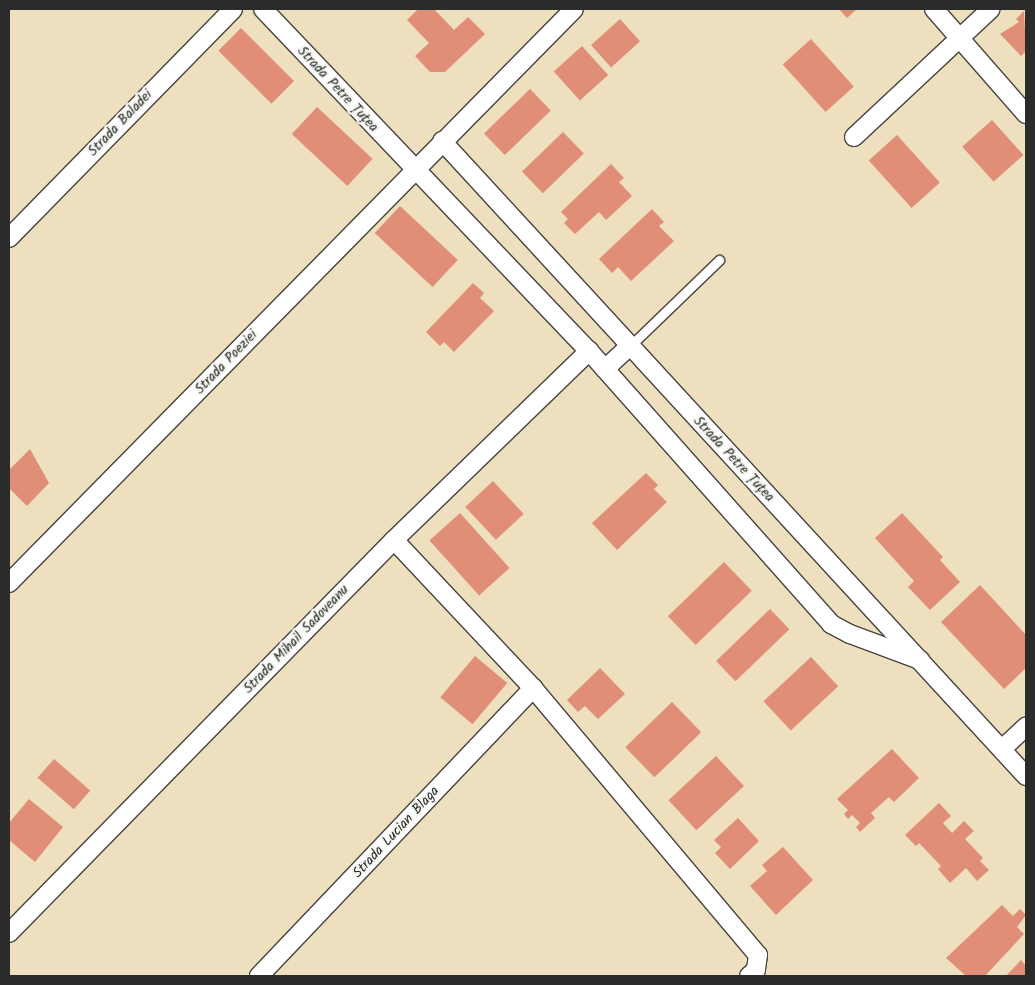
<!DOCTYPE html>
<meta charset="utf-8">
<style>
body{margin:0}
#map{position:relative;width:1035px;height:985px;overflow:hidden;background:#eee0bf;font-family:Kalam,sans-serif}
div>[style]{position:absolute}
[style*='--x']{left:calc(var(--x)*1px);top:calc(var(--y)*1px);width:calc(var(--w)*1px);rotate:calc(var(--a)*1deg)}
.building>*{inset:0;background:#e08e77;transform-origin:0 0}
.roads{filter:drop-shadow(1px 0 #484641) drop-shadow(-1px 0 #484641) drop-shadow(0 1px #484641) drop-shadow(0 -1px #484641)}
.lane>*{height:9px;margin:-4.5px;padding:0 4.5px;transform-origin:4.5px;border-radius:4.5px;background:#fff}
.street>*{height:18px;margin:-9px;padding:0 9px;transform-origin:9px;border-radius:9px;background:#fff}
span{translate:-50% -50%;white-space:nowrap;text-align:center;line-height:1.15;-webkit-text-stroke:4.5px #f6f6f2;paint-order:stroke}
.street-label{font-size:14px;color:#2b2b2b}
.frame{position:absolute;inset:0;border:10px solid #2b2b2b;pointer-events:none}
</style>
<div id="map">
<div class="building">
<div style="clip-path:polygon(418px 9px,434px 9px,454px 30px,468px 17px,485px 34px,445px 72px,430px 72px,415px 56px,429px 43px,407px 20px)"></div>
<div style="clip-path:polygon(839px 9px,857px 9px,847px 18px)"></div>
<div style="clip-path:polygon(1024px 11px,1026px 51px,1021px 56px,1000px 34px,1019px 22px,1016px 19px)"></div>
<div style="left:620px;top:19px;width:30px;height:39px;rotate:48deg"></div>
<div style="left:241px;top:28px;width:75px;height:32px;rotate:45deg"></div>
<div style="left:811px;top:39px;width:64px;height:38px;rotate:48deg"></div>
<div style="left:582px;top:46px;width:39px;height:38px;rotate:48deg"></div>
<div style="left:530px;top:89px;width:30px;height:64px;rotate:46deg"></div>
<div style="left:317px;top:107px;width:76px;height:37px;rotate:43deg"></div>
<div style="left:992px;top:120px;width:47px;height:40px;rotate:48deg"></div>
<div style="left:563px;top:132px;width:30px;height:57px;rotate:46deg"></div>
<div style="left:897px;top:135px;width:64px;height:38px;rotate:48deg"></div>
<div style="clip-path:polygon(611px 164px,624px 178px,619px 182px,632px 196px,606px 220px,599px 212px,575px 234px,564px 223px,568px 219px,561px 212px)"></div>
<div style="left:400px;top:206px;width:79px;height:37px;rotate:43deg"></div>
<div style="clip-path:polygon(652px 209px,664px 222px,659px 226px,674px 241px,631px 281px,618px 267px,612px 273px,599px 259px)"></div>
<div style="clip-path:polygon(473px 283px,484px 293px,480px 298px,494px 311px,454px 352px,444px 342px,440px 346px,426px 332px)"></div>
<div style="clip-path:polygon(30px 449px,49px 483px,27px 506px,9px 488px,9px 470px)"></div>
<div style="clip-path:polygon(646px 473px,658px 485px,654px 489px,667px 502px,617px 550px,592px 523px)"></div>
<div style="left:493px;top:481px;width:45px;height:38px;rotate:47deg"></div>
<div style="left:460px;top:513px;width:74px;height:41px;rotate:48deg"></div>
<div style="clip-path:polygon(902px 513px,943px 557px,940px 560px,960px 582px,930px 610px,908px 587px,914px 581px,875px 538px)"></div>
<div style="left:724px;top:562px;width:40px;height:78px;rotate:46deg"></div>
<div style="clip-path:polygon(980px 585px,1026px 635px,1026px 668px,1004px 689px,941px 622px)"></div>
<div style="left:770px;top:609px;width:28px;height:75px;rotate:46deg"></div>
<div style="left:475px;top:656px;width:42px;height:54px;rotate:40deg"></div>
<div style="left:811px;top:657px;width:40px;height:65px;rotate:47deg"></div>
<div style="clip-path:polygon(600px 668px,625px 694px,598px 719px,585px 706px,578px 712px,567px 700px)"></div>
<div style="left:672px;top:702px;width:42px;height:65px;rotate:46deg"></div>
<div style="clip-path:polygon(892px 749px,919px 778px,894px 802px,889px 797px,871px 813px,875px 818px,860px 832px,856px 827px,860px 823px,852px 815px,848px 819px,844px 814px,848px 810px,837px 799px)"></div>
<div style="left:716px;top:756px;width:41px;height:65px;rotate:47deg"></div>
<div style="left:54px;top:759px;width:48px;height:25px;rotate:41deg"></div>
<div style="clip-path:polygon(29px 799px,63px 827px,35px 862px,9px 840px,9px 823px)"></div>
<div style="clip-path:polygon(939px 803px,951px 816px,943px 823px,952px 833px,964px 821px,974px 831px,965px 839px,983px 858px,980px 861px,989px 870px,977px 881px,966px 868px,950px 883px,938px 869px,941px 866px,919px 843px,916px 846px,905px 835px)"></div>
<div style="clip-path:polygon(738px 818px,759px 841px,730px 869px,715px 853px,721px 847px,714px 840px)"></div>
<div style="clip-path:polygon(783px 847px,813px 880px,776px 915px,750px 886px,767px 871px,762px 865px)"></div>
<div style="clip-path:polygon(1002px 905px,1013px 916px,1020px 909px,1026px 915px,1017px 927px,1024px 934px,985px 976px,966px 976px,946px 958px)"></div>
<div style="clip-path:polygon(1021px 960px,1026px 966px,1026px 976px,1006px 976px)"></div>
</div>
<div class="roads">
<div class="lane">
<div style="--x:630;--y:346;--w:124;--a:-44"></div>
</div>
<div class="street">
<div style="--x:263;--y:9;--w:472;--a:46.4"></div>
<div style="--x:589;--y:351;--w:365;--a:48.4"></div>
<div style="--x:831;--y:624;--w:21;--a:28"></div>
<div style="--x:850;--y:634;--w:75;--a:20.4"></div>
<div style="--x:934;--y:9;--w:140;--a:48.8"></div>
<div style="--x:854;--y:137;--w:187;--a:-43.1"></div>
<div style="--x:442;--y:141;--w:863;--a:47.4"></div>
<div style="--x:9;--y:238;--w:320;--a:-45.6"></div>
<div style="--x:605;--y:369;--w:34;--a:-43"></div>
<div style="--x:394;--y:540;--w:203;--a:46.8"></div>
<div style="--x:533;--y:688;--w:349;--a:49.9"></div>
<div style="--x:758;--y:955;--w:15;--a:98"></div>
<div style="--x:756;--y:970;--w:9;--a:139"></div>
<div style="--x:9;--y:583;--w:805;--a:-45.45"></div>
<div style="--x:1002;--y:749;--w:33;--a:-43"></div>
<div style="--x:9;--y:933;--w:550;--a:-45.59"></div>
<div style="--x:394;--y:540;--w:272;--a:-44.1"></div>
<div style="--x:259;--y:976;--w:398;--a:-46.4"></div>
</div>
</div>
<div class="street-label">
<span style="left:338px;top:89px;rotate:47deg">Strada Petre Țuțea</span>
<span style="left:120px;top:123px;rotate:-46deg">Strada Baladei</span>
<span style="left:226px;top:362px;rotate:-46deg">Strada Poeziei</span>
<span style="left:734px;top:459px;rotate:47deg">Strada Petre Țuțea</span>
<span style="left:296px;top:639px;rotate:-46deg">Strada Mihail Sadoveanu</span>
<span style="left:396px;top:832px;rotate:-47deg">Strada Lucian Blaga</span>
</div>
<div class="frame"></div>
</div>
